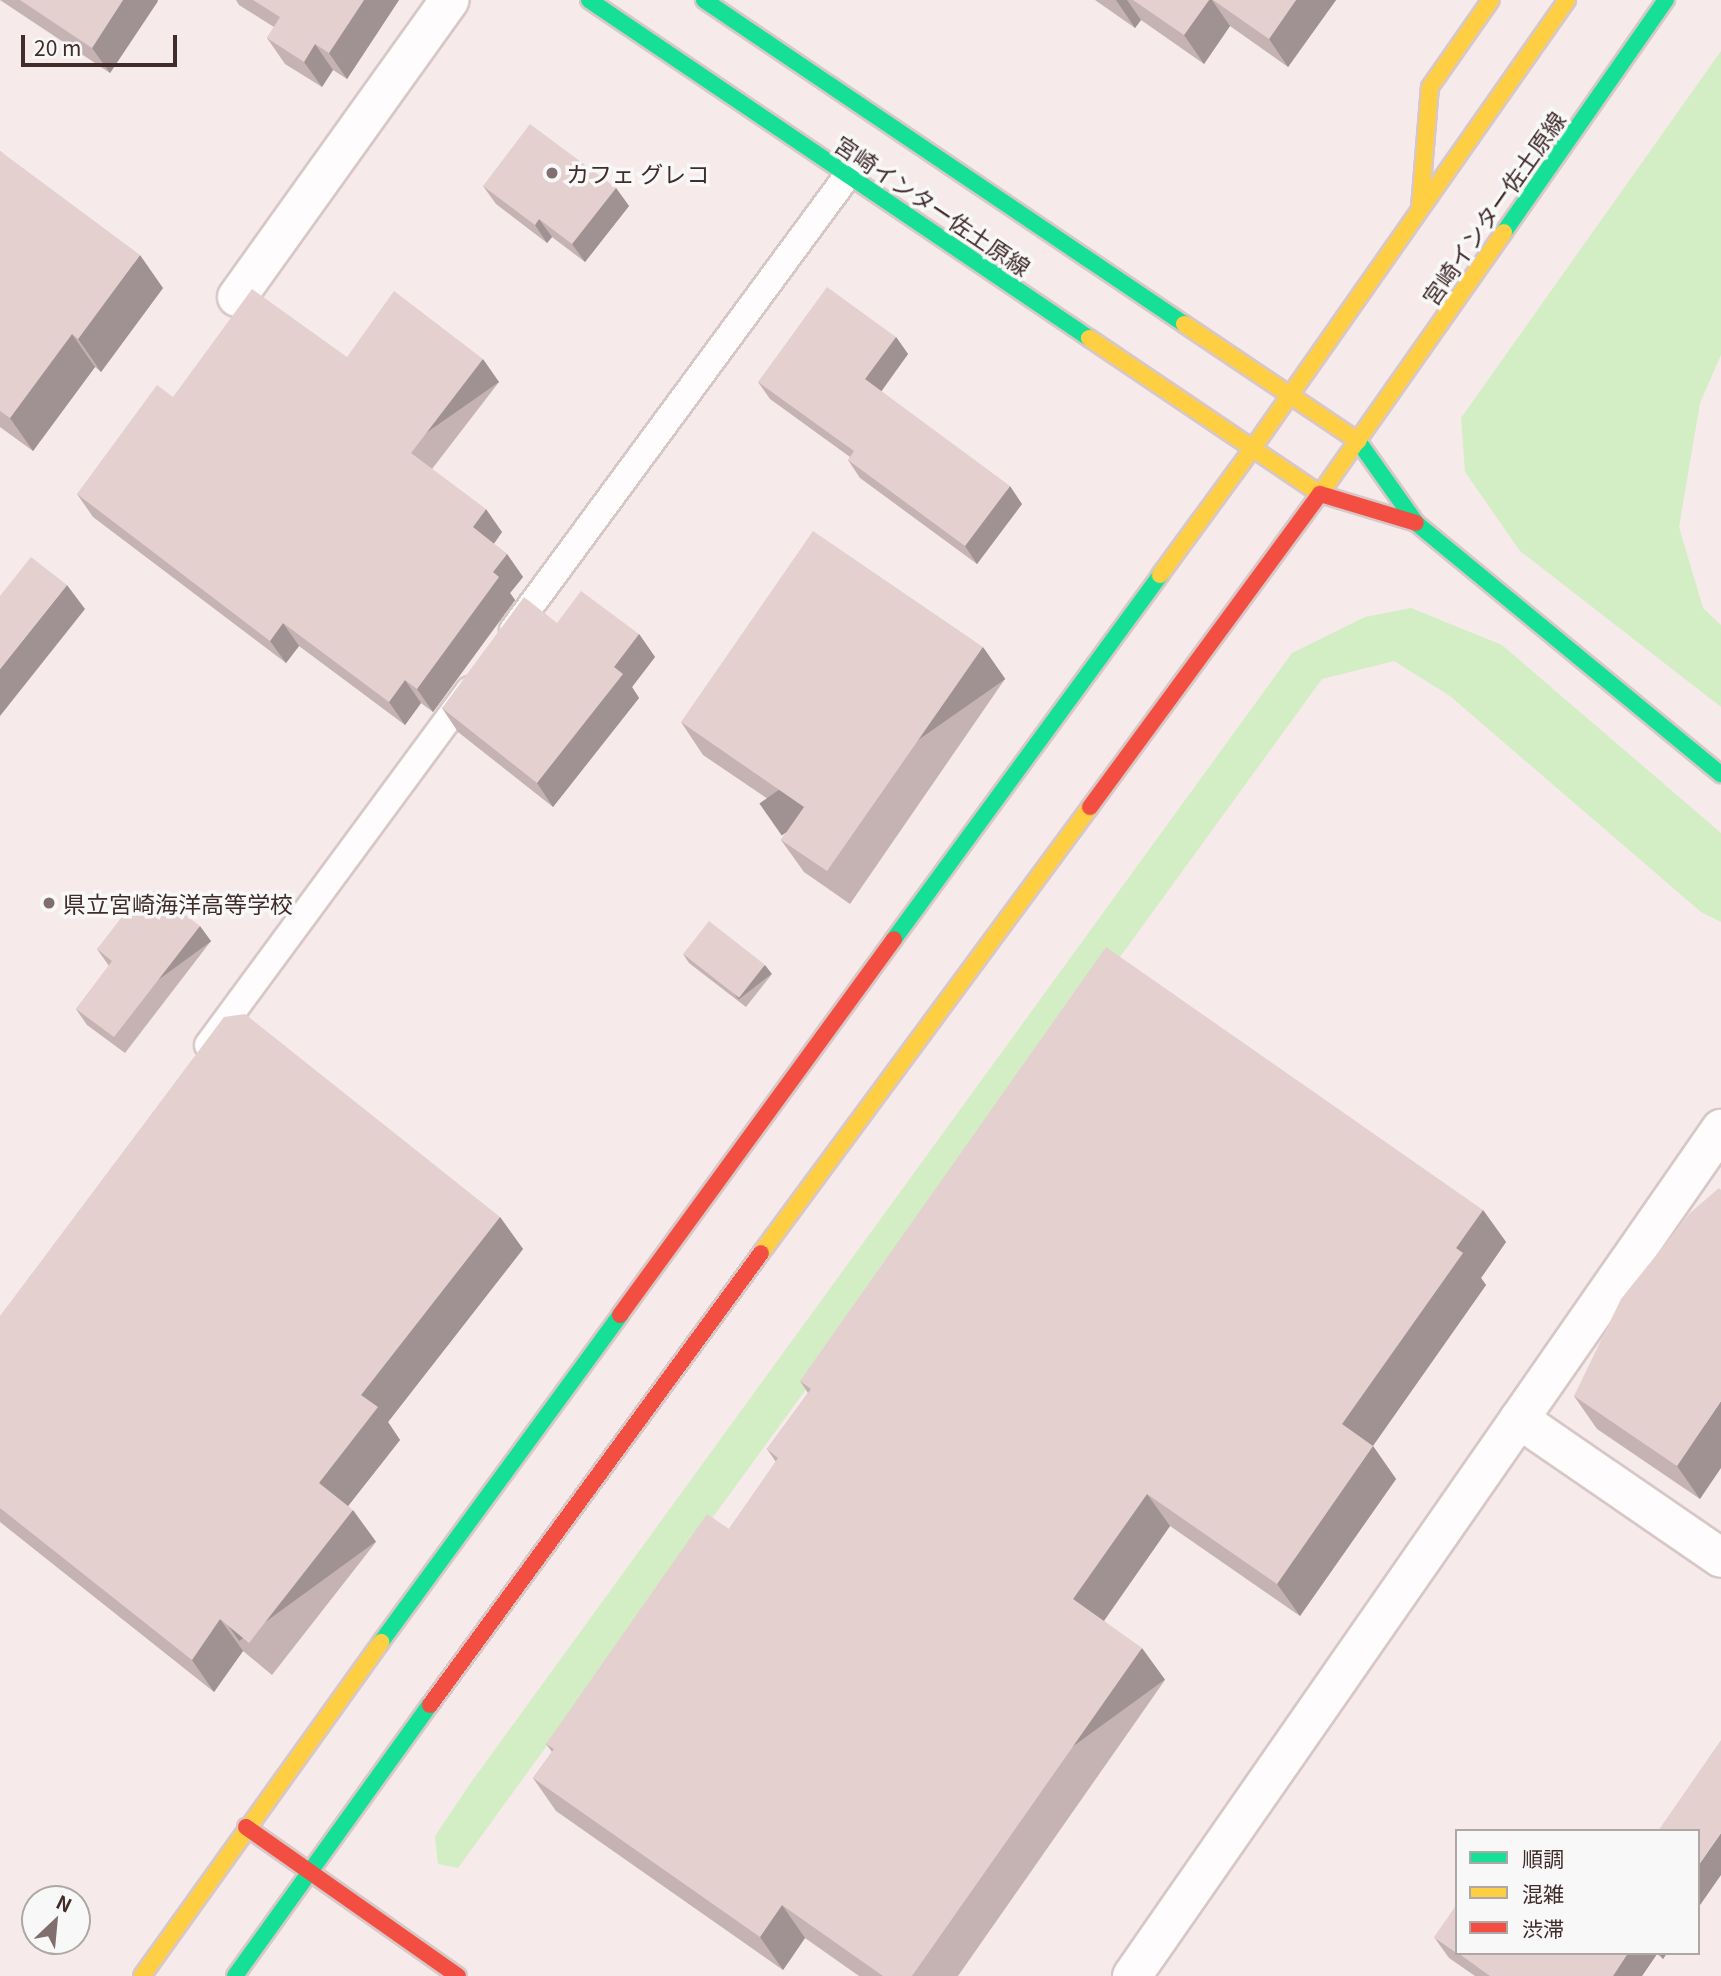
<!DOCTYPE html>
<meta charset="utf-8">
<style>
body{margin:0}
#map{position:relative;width:1721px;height:1976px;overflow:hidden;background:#f7eaea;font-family:Georgia,"Noto Sans JP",serif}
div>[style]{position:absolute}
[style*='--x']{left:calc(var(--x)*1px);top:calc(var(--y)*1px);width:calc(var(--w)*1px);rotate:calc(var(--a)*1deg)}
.green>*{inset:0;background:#d3edc4}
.roads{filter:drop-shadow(2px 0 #d8c7c7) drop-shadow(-2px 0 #d8c7c7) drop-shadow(0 2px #d8c7c7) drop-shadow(0 -2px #d8c7c7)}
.lane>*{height:26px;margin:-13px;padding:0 13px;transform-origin:13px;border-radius:13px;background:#fefcfc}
.street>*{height:38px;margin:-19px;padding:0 19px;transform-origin:19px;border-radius:19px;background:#fefcfc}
.fast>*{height:16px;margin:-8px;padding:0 8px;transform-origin:8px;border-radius:8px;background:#16e098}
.slow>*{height:16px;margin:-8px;padding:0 8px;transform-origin:8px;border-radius:8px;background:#ffcf43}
.jam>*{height:16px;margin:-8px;padding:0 8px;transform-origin:8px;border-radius:8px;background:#f24e42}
.wall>*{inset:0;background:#c5b3b3}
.shaded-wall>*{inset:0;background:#a09292;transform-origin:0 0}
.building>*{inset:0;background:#e5d0d0;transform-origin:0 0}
.dots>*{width:19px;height:19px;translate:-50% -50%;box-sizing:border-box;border:4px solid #f8f8f8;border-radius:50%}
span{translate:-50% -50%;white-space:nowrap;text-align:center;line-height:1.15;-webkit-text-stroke:7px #f8f8f8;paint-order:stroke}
.poi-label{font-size:23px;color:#412b2b}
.left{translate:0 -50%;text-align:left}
.street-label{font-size:23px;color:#412b2b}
.legend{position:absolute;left:1455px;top:1829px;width:245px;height:126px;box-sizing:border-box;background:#f8f8f8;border:2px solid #afa6a6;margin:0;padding:9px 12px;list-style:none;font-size:21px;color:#412b2b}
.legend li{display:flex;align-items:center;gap:14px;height:35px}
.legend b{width:35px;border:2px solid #afa6a6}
.north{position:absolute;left:21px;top:1885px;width:70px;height:70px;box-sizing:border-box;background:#f8f8f8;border:2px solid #afa6a6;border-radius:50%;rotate:26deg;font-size:19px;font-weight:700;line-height:28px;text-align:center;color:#412b2b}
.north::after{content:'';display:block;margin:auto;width:24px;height:32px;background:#816e6e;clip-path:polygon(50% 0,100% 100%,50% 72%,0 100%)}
.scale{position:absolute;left:21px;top:35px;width:156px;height:32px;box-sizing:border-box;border:4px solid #412b2b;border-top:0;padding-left:9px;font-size:21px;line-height:24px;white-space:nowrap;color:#412b2b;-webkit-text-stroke:5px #f8f8f8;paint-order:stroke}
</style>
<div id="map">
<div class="green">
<div style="clip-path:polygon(1721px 51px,1721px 355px,1700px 403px,1679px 527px,1703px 608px,1721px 625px,1721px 707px,1520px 551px,1465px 472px,1461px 418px)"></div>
<div style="clip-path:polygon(1411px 608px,1502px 645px,1721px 833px,1721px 922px,1701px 912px,1450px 696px,1394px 661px,1322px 679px,458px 1868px,438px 1864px,435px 1836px,472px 1781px,1292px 653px,1365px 617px)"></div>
</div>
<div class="roads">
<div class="lane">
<div style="--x:513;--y:630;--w:565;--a:-53.64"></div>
<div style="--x:208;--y:1045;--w:441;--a:-53.6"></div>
</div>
<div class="street">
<div style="--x:237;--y:297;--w:365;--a:-54.4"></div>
<div style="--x:1519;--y:1419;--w:245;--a:34.5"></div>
<div style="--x:1132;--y:1976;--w:1032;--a:-55.19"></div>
</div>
<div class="fast">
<div style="--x:589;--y:0;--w:604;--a:34.06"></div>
<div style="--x:704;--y:0;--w:579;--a:34.02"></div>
<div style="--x:1504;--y:232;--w:283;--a:-55.1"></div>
<div style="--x:1358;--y:441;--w:100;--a:54.7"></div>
<div style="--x:1416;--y:523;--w:395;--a:39.5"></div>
<div style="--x:894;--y:939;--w:451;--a:-53.8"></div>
<div style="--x:381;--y:1642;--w:405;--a:-53.8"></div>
<div style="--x:235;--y:1976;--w:334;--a:-54.3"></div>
</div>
<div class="slow">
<div style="--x:1420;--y:208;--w:121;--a:-85.3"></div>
<div style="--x:1430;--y:87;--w:106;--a:-55"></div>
<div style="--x:1184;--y:324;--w:210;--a:33.9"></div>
<div style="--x:1089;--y:338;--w:279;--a:34"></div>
<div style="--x:1320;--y:494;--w:320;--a:-54.9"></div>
<div style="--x:1253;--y:448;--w:547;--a:-54.97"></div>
<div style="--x:1160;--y:575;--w:157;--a:-53.8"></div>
<div style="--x:761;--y:1253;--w:554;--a:-53.58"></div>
<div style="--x:142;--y:1976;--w:411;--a:-54.4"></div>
</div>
<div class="jam">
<div style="--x:1090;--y:807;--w:388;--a:-53.7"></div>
<div style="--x:1320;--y:494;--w:100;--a:16.8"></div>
<div style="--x:620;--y:1315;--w:465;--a:-53.9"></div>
<div style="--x:430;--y:1705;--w:560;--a:-53.78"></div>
<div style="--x:246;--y:1827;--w:259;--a:35.1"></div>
</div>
</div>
<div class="wall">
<div style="clip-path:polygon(0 0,157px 0,158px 1px,110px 73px)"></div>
<div style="clip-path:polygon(236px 0,399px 0,347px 79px,333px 70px,322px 87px,285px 64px,267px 38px,274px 27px,239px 5px)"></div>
<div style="clip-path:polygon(1095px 0,1336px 0,1288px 67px,1230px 26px,1204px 64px,1141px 20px,1135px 28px)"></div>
<div style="clip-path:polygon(0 151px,163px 288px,101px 372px,95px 367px,33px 451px,0 427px)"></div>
<div style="clip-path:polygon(483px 186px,616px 188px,629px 206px,585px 262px,552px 237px,547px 243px,496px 204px)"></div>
<div style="clip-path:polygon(896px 337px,908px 354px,881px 392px,1022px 504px,977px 564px,860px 478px,848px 460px,850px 457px,770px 399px,758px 382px)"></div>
<div style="clip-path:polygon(347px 357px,499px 382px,432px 469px,502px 532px,494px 544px,507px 554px,523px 577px,510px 593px,515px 600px,433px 712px,421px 703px,405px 725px,299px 646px,286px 663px,93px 517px,77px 494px,173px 397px)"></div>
<div style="clip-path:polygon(557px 623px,639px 634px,655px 657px,632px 687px,639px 698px,553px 807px,458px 732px,442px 708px)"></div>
<div style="clip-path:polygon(1005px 679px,850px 904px,804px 872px,781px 840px,796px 818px,703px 755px,681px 722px)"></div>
<div style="clip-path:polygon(135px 914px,211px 941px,125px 1053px,87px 1025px,76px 1009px,109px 966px,97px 949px)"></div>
<div style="clip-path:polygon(683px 954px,772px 974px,746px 1007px,689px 963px)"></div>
<div style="clip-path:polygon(1721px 1190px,1700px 1499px,1597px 1429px,1574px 1396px)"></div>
<div style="clip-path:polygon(1483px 1210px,1506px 1242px,1481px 1278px,1486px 1285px,1373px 1446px,1396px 1479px,1300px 1616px,1170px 1526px,1104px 1621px,1165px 1680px,958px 1976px,859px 1976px,805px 1938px,783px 1970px,556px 1811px,533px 1778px,552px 1752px,546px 1744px,729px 1529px,776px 1462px,767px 1449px,808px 1393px,800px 1381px)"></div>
<div style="clip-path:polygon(500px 1217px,523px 1249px,388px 1422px,400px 1440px,348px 1506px,376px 1542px,272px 1675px,243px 1651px,214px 1692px,0 1522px,0 1316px)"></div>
<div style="clip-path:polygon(1434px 1937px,1457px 1953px,1667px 1953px,1663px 1959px,1657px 1954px,1642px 1976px,1475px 1976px,1449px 1958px)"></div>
</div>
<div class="shaded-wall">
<div style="clip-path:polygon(123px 0,157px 0,158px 1px,110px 73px,92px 48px)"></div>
<div style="clip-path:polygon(364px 0,399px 0,347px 79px,329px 53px)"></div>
<div style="clip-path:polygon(1116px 0,1127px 0,1141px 20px,1135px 28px)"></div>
<div style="clip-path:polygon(1209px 0,1212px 0,1230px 26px,1204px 64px,1184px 35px)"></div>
<div style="clip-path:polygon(1296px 0,1336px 0,1288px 67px,1269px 39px)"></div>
<div style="clip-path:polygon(315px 44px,333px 70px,322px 87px,304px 62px)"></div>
<div style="clip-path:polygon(616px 188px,629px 206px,585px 262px,572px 244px)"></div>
<div style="clip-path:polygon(539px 219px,552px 237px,547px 243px,535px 225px)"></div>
<div style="clip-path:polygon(140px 255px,163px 288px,101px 372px,78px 339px)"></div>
<div style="clip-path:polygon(72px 334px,95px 367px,33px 451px,10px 418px)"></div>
<div style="clip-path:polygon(896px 337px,908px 354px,877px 397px,865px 379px)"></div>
<div style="left:483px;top:359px;width:28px;height:118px;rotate:55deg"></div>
<div style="clip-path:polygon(1010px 486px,1022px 504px,977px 564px,965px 546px)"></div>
<div style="clip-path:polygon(486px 509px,502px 532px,489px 550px,473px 527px)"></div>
<div style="clip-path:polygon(507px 554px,523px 577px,510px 593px,515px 600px,433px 712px,417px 689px,493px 572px)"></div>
<div style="clip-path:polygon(67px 585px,85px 609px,0 716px,0 669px)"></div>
<div style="clip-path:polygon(283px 623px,299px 646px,286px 663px,270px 641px)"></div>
<div style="clip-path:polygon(639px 634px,655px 657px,632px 687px,639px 698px,553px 807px,537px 783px,614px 667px)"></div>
<div style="left:983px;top:647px;width:39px;height:273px;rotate:55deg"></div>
<div style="clip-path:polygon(405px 680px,421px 703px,405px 725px,389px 702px)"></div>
<div style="left:200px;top:926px;width:19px;height:140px;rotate:54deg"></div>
<div style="left:765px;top:965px;width:11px;height:42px;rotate:52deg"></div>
<div style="clip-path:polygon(1483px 1210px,1506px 1242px,1481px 1278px,1486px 1285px,1365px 1457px,1342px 1424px,1456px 1248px)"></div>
<div style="clip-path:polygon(500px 1217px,523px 1249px,388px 1422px,400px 1440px,341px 1515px,319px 1483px,361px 1395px)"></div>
<div style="clip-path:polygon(1721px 1401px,1721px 1468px,1700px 1499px,1677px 1466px)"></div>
<div style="clip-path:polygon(1373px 1446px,1396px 1479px,1300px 1616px,1277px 1584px)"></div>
<div style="clip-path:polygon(1147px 1494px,1170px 1526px,1096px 1632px,1073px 1599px)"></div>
<div style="left:353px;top:1510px;width:39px;height:169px;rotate:54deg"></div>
<div style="clip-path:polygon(220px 1619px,243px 1651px,214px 1692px,192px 1660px)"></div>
<div style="left:1142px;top:1648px;width:39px;height:401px;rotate:54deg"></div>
<div style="clip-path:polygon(1721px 1833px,1721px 1875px,1698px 1908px,1698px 1866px)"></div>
<div style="clip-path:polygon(782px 1905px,805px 1938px,783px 1970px,760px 1937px)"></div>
<div style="clip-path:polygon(1628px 1953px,1656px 1953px,1657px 1954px,1642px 1976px,1613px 1976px)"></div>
<div style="clip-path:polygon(1659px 1953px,1667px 1953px,1663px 1959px)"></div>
</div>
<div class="building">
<div style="clip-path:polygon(20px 0,123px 0,92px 48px)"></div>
<div style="clip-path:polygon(253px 0,364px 0,329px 53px,315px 44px,304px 62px,267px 38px,280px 17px)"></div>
<div style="clip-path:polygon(1133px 0,1209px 0,1184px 35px)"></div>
<div style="clip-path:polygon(1213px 0,1296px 0,1269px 39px)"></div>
<div style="clip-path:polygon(530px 124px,616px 188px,572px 244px,539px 219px,535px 225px,483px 186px)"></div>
<div style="clip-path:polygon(0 151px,140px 255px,78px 339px,72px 334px,10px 418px,0 411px)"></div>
<div style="clip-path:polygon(827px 287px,896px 337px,865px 379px,1010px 486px,965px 546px,848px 460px,854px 451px,758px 382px)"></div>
<div style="clip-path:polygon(252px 289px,347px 357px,394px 291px,483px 359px,411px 453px,486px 509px,473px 527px,507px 554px,493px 572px,499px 577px,417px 689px,405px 680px,389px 702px,283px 623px,270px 641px,77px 494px,157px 385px,173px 397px)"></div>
<div style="clip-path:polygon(813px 531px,983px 647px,827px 871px,781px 840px,804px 807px,681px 722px)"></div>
<div style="clip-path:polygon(31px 557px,67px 585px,0 669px,0 596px)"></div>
<div style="clip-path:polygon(581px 591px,639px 634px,614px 667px,623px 674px,537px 783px,442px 708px,524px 597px,557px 623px)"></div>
<div style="clip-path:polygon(154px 891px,200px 926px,114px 1037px,76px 1009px,112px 961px,97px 949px,128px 909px,135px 914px)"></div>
<div style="left:709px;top:921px;width:71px;height:42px;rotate:38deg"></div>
<div style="clip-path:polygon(1106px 947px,1483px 1210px,1456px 1248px,1463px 1253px,1342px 1424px,1373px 1446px,1277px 1584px,1147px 1494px,1073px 1599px,1142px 1648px,912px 1976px,883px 1976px,782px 1905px,760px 1937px,533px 1778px,554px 1749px,546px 1744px,707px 1514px,729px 1529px,778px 1458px,767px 1449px,811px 1389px,800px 1381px)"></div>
<div style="clip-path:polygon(245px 1014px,500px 1217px,361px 1395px,378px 1407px,319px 1483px,353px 1510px,249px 1643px,220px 1619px,192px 1660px,0 1508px,0 1316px,224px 1017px)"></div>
<div style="clip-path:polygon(1719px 1188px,1721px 1190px,1721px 1401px,1677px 1466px,1574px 1396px,1621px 1299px,1690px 1213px)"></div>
<div style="clip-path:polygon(1721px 1740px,1721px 1833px,1698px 1866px,1698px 1831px,1658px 1831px)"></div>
<div style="clip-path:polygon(1457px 1904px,1457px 1953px,1434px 1937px)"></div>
<div style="clip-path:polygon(1458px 1953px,1628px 1953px,1613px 1976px,1490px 1976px)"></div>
</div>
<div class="dots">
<div style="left:552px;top:173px;background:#816e6e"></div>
<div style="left:49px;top:903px;background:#816e6e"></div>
</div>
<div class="poi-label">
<span class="left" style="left:566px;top:173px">カフェ グレコ</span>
<span class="left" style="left:63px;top:903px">県立宮崎海洋高等学校</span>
</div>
<div class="street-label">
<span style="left:933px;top:205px;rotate:34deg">宮崎インター佐土原線</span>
<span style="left:1493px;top:208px;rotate:-55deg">宮崎インター佐土原線</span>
</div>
<ul class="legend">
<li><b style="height:9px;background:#16e098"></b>順調</li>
<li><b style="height:9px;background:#ffcf43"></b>混雑</li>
<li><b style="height:9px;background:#f24e42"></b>渋滞</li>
</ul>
<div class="north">N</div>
<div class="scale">20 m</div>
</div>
